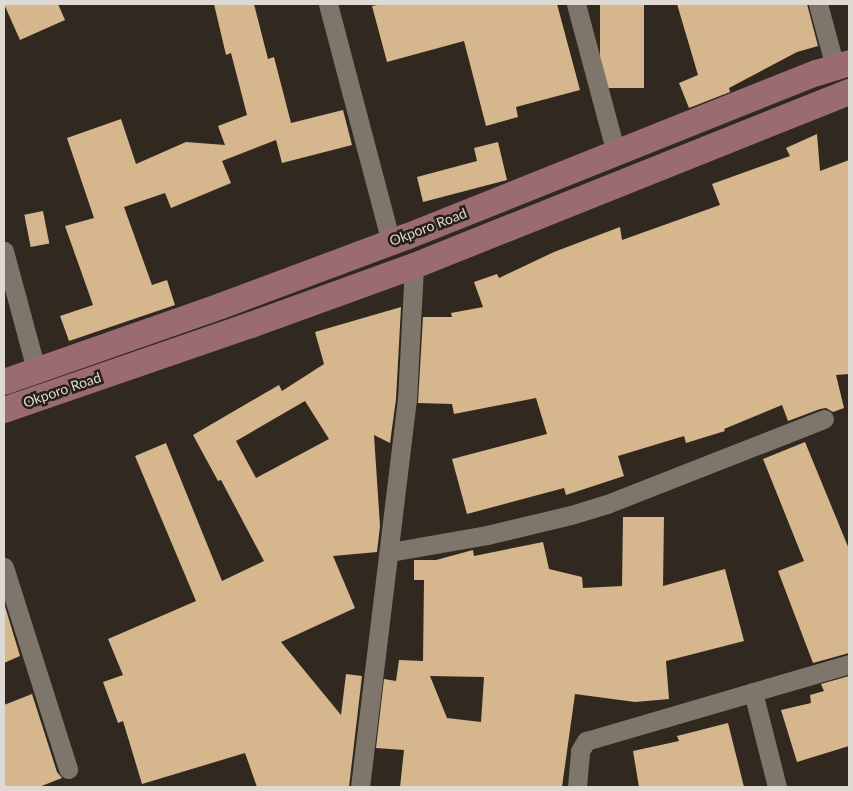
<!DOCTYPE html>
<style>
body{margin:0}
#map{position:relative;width:853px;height:791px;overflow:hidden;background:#312920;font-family:Lato,sans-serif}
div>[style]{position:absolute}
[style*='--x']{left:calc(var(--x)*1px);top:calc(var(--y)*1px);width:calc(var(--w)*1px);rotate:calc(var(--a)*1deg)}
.building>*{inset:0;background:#d6b68d;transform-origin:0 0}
.minor>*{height:19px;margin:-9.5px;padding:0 9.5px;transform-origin:9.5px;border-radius:9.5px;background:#7e756b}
.secondary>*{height:26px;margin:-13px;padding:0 13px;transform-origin:13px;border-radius:13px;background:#9b6b72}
span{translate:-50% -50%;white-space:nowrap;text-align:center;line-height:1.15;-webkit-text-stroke:5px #272017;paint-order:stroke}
.street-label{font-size:14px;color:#ded9d3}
.frame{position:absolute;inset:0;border:5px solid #ded9d3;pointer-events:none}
</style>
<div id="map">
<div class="building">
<div style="clip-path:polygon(4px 4px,58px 4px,65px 20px,20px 40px)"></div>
<div style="clip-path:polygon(214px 4px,254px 4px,268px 59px,274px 57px,291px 123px,343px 110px,352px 145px,282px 163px,276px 140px,222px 161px,231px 183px,171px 208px,165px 193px,124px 207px,152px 285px,167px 280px,175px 305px,69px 341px,60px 316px,93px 305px,65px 226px,94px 218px,67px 138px,121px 119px,136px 164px,186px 142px,225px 145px,218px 126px,247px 115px,231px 53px,226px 55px)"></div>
<div style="clip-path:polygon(382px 4px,557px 4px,580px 90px,516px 107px,518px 117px,486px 126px,464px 41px,387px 62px,372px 6px)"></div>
<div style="left:600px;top:4px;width:44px;height:84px"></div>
<div style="clip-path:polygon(677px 4px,807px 4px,818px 46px,797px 52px,729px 88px,730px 92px,689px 108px,679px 83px,698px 75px)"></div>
<div style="clip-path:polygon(817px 134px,820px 171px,849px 160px,849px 374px,836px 375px,844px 408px,833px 412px,826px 408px,820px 409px,788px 421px,782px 405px,724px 429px,725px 431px,686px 443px,684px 436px,618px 456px,624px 476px,566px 495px,564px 488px,467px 514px,452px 459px,547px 434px,536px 398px,454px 414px,452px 404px,418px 403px,423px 317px,452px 317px,451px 313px,483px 307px,474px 282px,497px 274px,499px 278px,554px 252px,620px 227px,622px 240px,720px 205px,712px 184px,790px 156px,786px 148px)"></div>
<div style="clip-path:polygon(498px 142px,507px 180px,423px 202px,417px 177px,477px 161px,474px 148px)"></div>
<div style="left:43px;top:211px;width:33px;height:19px;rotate:79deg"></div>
<div style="clip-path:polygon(evenodd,401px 307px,396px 399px,390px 443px,374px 435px,380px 526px,377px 552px,333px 556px,355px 608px,281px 642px,341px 715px,346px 674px,362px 676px,349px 787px,257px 787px,245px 753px,142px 784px,123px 721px,118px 723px,103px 682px,123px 675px,108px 639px,196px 601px,135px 456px,166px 443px,222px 581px,264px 561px,221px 480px,218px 481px,193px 435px,279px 385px,282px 391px,324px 364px,315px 332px,401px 307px,305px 401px,329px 439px,256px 478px,236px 441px,305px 401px)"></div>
<div style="clip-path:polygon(805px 442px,849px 549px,849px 653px,813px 663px,778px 571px,804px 561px,763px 459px)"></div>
<div style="clip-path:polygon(evenodd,623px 517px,664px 517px,663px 586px,725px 569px,744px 641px,666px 661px,669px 699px,635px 702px,575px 694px,562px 787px,400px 787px,404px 750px,376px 748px,384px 679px,396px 681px,399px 660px,423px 661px,424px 580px,414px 580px,414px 560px,436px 560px,473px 550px,474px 556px,543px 542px,549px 569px,582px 577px,583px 588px,622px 586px,623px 517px,430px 676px,484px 677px,481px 722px,447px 718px,430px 676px)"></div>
<div style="clip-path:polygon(4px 603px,20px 656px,4px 663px)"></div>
<div style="clip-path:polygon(849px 676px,849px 746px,797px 762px,781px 710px,811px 703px,810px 695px,824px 691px,821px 684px)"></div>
<div style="clip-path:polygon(32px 694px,57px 772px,62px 778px,39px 787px,4px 787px,4px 705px)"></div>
<div style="clip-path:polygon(728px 723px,744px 787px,639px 787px,633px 751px,679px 741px,677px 736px)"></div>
</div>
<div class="minor">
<div style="--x:328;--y:4;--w:246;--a:75.2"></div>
<div style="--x:576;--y:4;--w:154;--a:75"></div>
<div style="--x:818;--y:4;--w:65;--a:74.9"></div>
<div style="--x:4;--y:251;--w:123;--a:74.9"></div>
<div style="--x:390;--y:552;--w:98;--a:-9.9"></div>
<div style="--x:487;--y:535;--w:86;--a:-13.4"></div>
<div style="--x:571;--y:515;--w:38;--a:-17"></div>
<div style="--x:607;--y:504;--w:233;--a:-21.4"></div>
<div style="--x:4;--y:567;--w:212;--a:72.4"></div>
<div style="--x:753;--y:692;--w:98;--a:75.8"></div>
<div style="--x:360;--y:787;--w:390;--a:-83.1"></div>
<div style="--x:407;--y:400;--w:134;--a:-87"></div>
<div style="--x:577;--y:787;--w:36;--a:-85"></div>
<div style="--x:580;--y:751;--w:12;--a:-59"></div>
<div style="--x:586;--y:741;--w:274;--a:-16.3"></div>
</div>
<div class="secondary">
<div style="--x:4;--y:382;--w:230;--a:-19.3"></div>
<div style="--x:221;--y:306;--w:197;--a:-20.5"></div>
<div style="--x:406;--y:237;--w:443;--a:-21.8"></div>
<div style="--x:817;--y:73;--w:34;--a:-17"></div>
<div style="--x:4;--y:410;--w:261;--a:-19"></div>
<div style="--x:251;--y:325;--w:173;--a:-19.9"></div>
<div style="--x:414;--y:266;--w:469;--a:-21.8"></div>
</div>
<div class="street-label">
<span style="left:428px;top:227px;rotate:-21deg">Okporo Road</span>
<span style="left:62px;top:390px;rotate:-19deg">Okporo Road</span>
</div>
<div class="frame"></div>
</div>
